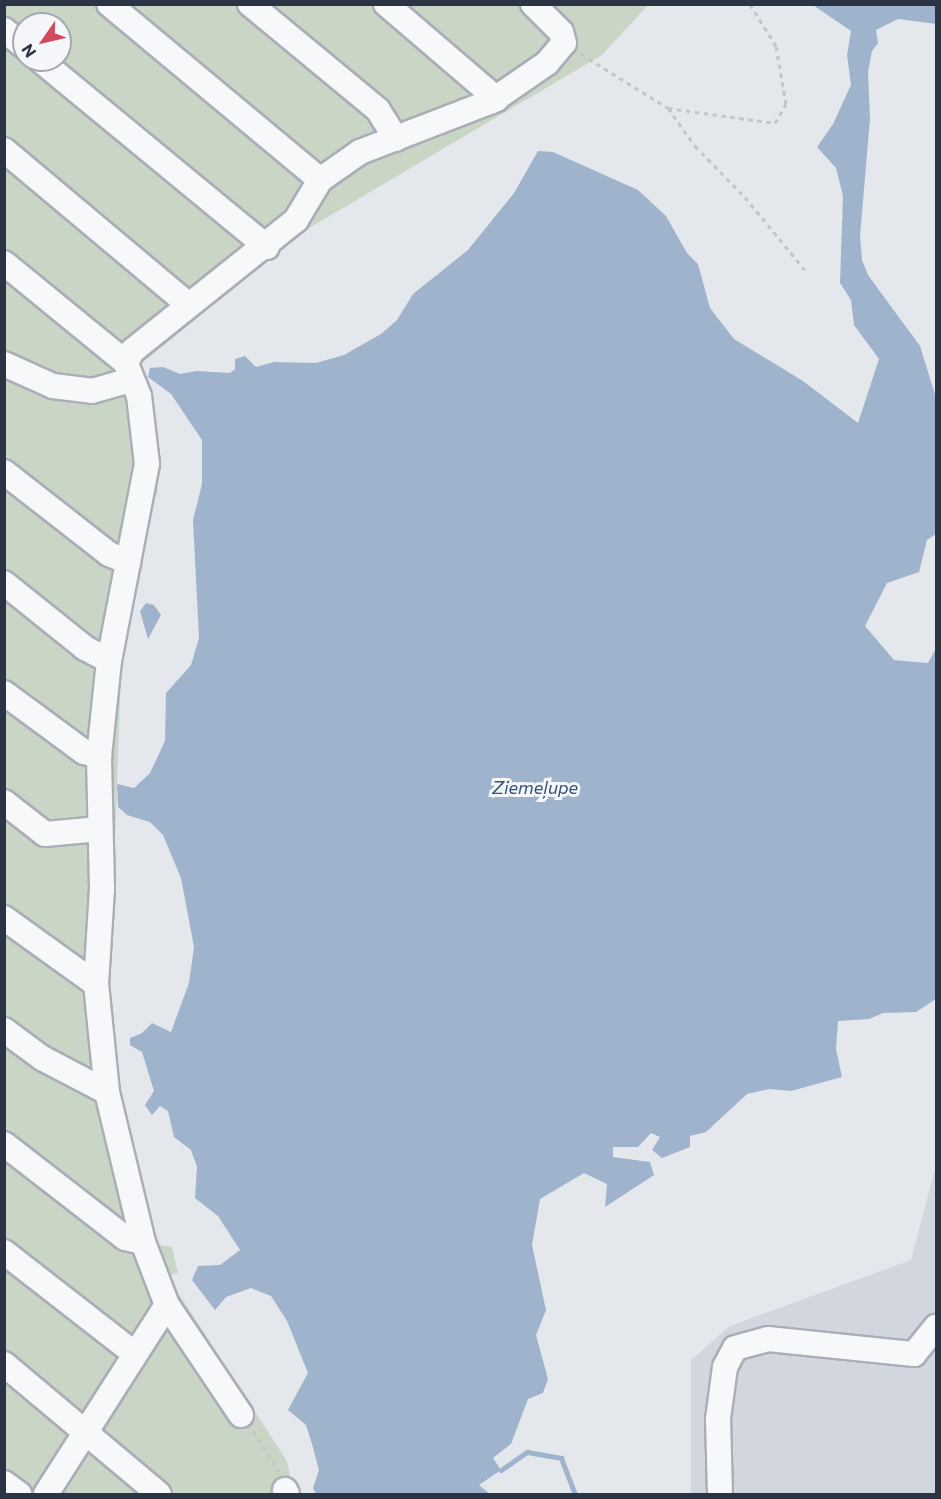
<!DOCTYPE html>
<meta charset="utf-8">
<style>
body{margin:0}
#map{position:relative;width:941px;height:1499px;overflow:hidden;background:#e4e7ec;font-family:Commissioner,sans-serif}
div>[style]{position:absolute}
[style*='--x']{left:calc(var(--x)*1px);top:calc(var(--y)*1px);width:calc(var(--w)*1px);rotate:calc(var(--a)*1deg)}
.built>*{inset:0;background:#d2d6de}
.green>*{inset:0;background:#c9d6c5}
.water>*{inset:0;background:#9fb4cc}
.stream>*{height:5px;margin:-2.5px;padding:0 2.5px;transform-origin:2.5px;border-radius:2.5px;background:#9fb4cc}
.path>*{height:3px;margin-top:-1.5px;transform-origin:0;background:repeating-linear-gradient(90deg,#c2c5cb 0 4.5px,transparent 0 9px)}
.roads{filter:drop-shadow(2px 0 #a9aeb7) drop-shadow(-2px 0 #a9aeb7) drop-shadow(0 2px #a9aeb7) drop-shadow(0 -2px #a9aeb7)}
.minor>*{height:24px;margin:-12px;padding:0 12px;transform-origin:12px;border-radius:12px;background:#f7f8fa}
span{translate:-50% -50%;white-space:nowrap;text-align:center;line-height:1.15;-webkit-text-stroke:6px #f4f6f9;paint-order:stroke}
.water-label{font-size:18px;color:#34527a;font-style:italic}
.frame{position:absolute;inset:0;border:6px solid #2b3445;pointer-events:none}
.north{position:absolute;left:12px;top:12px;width:60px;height:60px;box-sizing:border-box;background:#f4f6f9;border:2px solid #a4a8b1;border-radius:50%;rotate:236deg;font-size:16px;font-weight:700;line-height:24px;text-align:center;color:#2b3445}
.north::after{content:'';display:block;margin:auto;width:21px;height:27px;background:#d1495b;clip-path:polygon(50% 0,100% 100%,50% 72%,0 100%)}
</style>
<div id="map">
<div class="built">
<div style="clip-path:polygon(936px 1165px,936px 1494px,691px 1494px,691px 1360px,730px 1326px,911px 1260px)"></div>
</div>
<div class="green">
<div style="clip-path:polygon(evenodd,5px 5px,648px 5px,602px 55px,299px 234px,136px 368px,158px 491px,125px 562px,107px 1062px,146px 1243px,165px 1271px,159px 1245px,172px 1247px,178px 1273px,167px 1276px,287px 1461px,294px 1494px,5px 1494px,5px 5px,24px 24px,60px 24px,60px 60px,24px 60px,24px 24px)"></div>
</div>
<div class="water">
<div style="clip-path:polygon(813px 5px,936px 5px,936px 24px,898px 19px,876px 30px,878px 43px,872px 51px,868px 72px,870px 119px,860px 236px,862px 260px,868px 275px,920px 346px,936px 398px,936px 534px,927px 540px,919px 572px,887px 583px,865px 626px,894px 660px,928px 663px,936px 648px,936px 999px,916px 1012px,883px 1013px,869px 1019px,838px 1021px,836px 1049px,842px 1077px,791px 1091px,770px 1089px,747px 1094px,706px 1132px,690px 1136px,690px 1147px,662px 1158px,652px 1150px,660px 1137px,651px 1133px,638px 1147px,613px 1147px,613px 1157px,650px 1162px,654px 1175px,605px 1207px,607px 1184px,584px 1173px,540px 1199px,532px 1245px,546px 1310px,536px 1335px,548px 1379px,543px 1393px,528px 1399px,511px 1444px,493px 1458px,501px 1470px,479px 1485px,490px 1494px,316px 1494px,313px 1488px,319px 1470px,312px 1444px,306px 1425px,288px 1410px,308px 1373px,287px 1321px,271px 1296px,251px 1288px,226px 1297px,215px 1310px,192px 1280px,198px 1266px,220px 1265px,240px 1250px,218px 1216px,195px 1198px,197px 1167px,191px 1150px,174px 1137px,168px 1111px,160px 1106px,152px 1115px,145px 1105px,154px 1091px,142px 1052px,130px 1045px,130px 1038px,142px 1033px,152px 1023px,171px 1032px,189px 983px,194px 947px,181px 878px,163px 835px,150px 822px,127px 815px,118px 807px,117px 784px,134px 788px,150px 773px,165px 741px,166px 693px,191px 665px,199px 638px,193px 520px,202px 484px,202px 440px,171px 394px,148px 377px,150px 368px,163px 367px,180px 374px,196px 371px,230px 373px,235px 369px,235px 359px,245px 356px,256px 367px,274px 362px,316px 363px,344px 355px,381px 334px,397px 320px,413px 294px,468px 250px,514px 193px,538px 151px,553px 152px,638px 190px,666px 216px,687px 253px,698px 264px,710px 308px,734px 339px,803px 381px,858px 423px,879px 359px,854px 325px,851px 300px,840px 283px,843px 196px,836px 168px,817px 147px,833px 124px,851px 85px,847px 55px,851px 31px)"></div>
<div style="clip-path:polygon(146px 603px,154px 605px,161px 615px,148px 639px,140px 611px)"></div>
</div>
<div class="stream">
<div style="--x:501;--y:1470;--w:32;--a:-35"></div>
<div style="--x:527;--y:1452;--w:35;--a:10"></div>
<div style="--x:561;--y:1458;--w:39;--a:69"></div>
</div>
<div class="path">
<div style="--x:581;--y:54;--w:102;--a:31.8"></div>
<div style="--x:668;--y:108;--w:47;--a:54.6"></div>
<div style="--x:695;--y:146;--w:71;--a:45.6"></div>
<div style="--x:745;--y:197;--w:94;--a:50.6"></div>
<div style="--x:668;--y:108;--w:108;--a:8"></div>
<div style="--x:775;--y:123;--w:22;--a:-60"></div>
<div style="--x:786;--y:104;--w:59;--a:-99.8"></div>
<div style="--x:776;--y:46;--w:49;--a:-121.8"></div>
<div style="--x:253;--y:1431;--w:48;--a:57"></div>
</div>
<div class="roads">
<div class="minor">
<div style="--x:109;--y:4;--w:275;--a:39.8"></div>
<div style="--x:250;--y:4;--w:166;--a:39.6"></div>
<div style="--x:378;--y:110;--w:34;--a:58"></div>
<div style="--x:386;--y:4;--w:146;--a:40.6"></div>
<div style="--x:4;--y:30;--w:26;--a:39"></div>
<div style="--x:40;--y:60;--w:294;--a:39.5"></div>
<div style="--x:4;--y:150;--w:241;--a:40"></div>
<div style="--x:4;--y:263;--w:158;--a:39.3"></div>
<div style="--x:4;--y:364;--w:54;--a:24.2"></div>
<div style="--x:53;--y:386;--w:39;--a:7"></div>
<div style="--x:92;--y:391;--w:40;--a:-16"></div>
<div style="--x:4;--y:472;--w:133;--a:38"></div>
<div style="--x:109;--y:554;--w:21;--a:23"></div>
<div style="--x:4;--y:583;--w:104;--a:38.7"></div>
<div style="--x:85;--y:648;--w:27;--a:28"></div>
<div style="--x:4;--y:693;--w:99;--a:36.4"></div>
<div style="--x:84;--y:752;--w:16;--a:15"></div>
<div style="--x:4;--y:802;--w:52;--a:38"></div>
<div style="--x:45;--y:834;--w:55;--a:-5.2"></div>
<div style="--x:4;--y:918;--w:113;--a:35.7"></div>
<div style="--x:4;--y:1030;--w:47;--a:36.4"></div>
<div style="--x:42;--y:1058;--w:73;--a:27.6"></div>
<div style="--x:4;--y:1144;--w:153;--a:37.8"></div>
<div style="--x:125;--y:1238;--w:18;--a:13"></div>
<div style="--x:4;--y:1252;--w:166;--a:37.9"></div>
<div style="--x:4;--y:1364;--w:202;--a:40"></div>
<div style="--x:241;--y:1415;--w:133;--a:-123.9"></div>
<div style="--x:167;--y:1305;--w:67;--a:-110.9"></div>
<div style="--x:143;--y:1242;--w:154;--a:-103.5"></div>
<div style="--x:107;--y:1092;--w:109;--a:-95.8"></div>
<div style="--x:96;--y:984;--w:95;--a:-86.4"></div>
<div style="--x:102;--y:889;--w:133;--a:-91.3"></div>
<div style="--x:99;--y:756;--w:96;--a:-84"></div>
<div style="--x:109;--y:661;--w:201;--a:-79.1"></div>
<div style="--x:147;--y:464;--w:68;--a:-96.7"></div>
<div style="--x:139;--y:396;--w:35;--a:-112"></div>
<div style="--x:126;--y:363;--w:13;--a:-63"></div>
<div style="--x:132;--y:351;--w:210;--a:-38.6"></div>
<div style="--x:296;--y:220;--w:47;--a:-59"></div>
<div style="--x:320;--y:180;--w:49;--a:-35"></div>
<div style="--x:360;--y:152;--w:142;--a:-21.1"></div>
<div style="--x:492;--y:101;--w:67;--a:-34.6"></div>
<div style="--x:547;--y:63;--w:26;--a:-50"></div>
<div style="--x:564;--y:43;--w:11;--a:-105"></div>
<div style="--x:561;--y:32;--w:40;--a:-135"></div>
<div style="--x:4;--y:1483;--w:19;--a:36"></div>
<div style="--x:285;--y:1490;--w:4;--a:63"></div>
<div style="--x:46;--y:1494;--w:224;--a:-57.4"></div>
<div style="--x:720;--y:1494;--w:75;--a:-91.5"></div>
<div style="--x:718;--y:1419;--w:52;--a:-82.3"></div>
<div style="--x:725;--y:1367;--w:21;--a:-62"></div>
<div style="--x:735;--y:1348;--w:34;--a:-15"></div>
<div style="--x:768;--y:1339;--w:147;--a:5.9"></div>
<div style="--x:914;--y:1354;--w:35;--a:-51"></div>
</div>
</div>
<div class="water-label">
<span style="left:535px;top:787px">Ziemeļupe</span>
</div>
<div class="frame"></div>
<div class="north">N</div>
</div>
